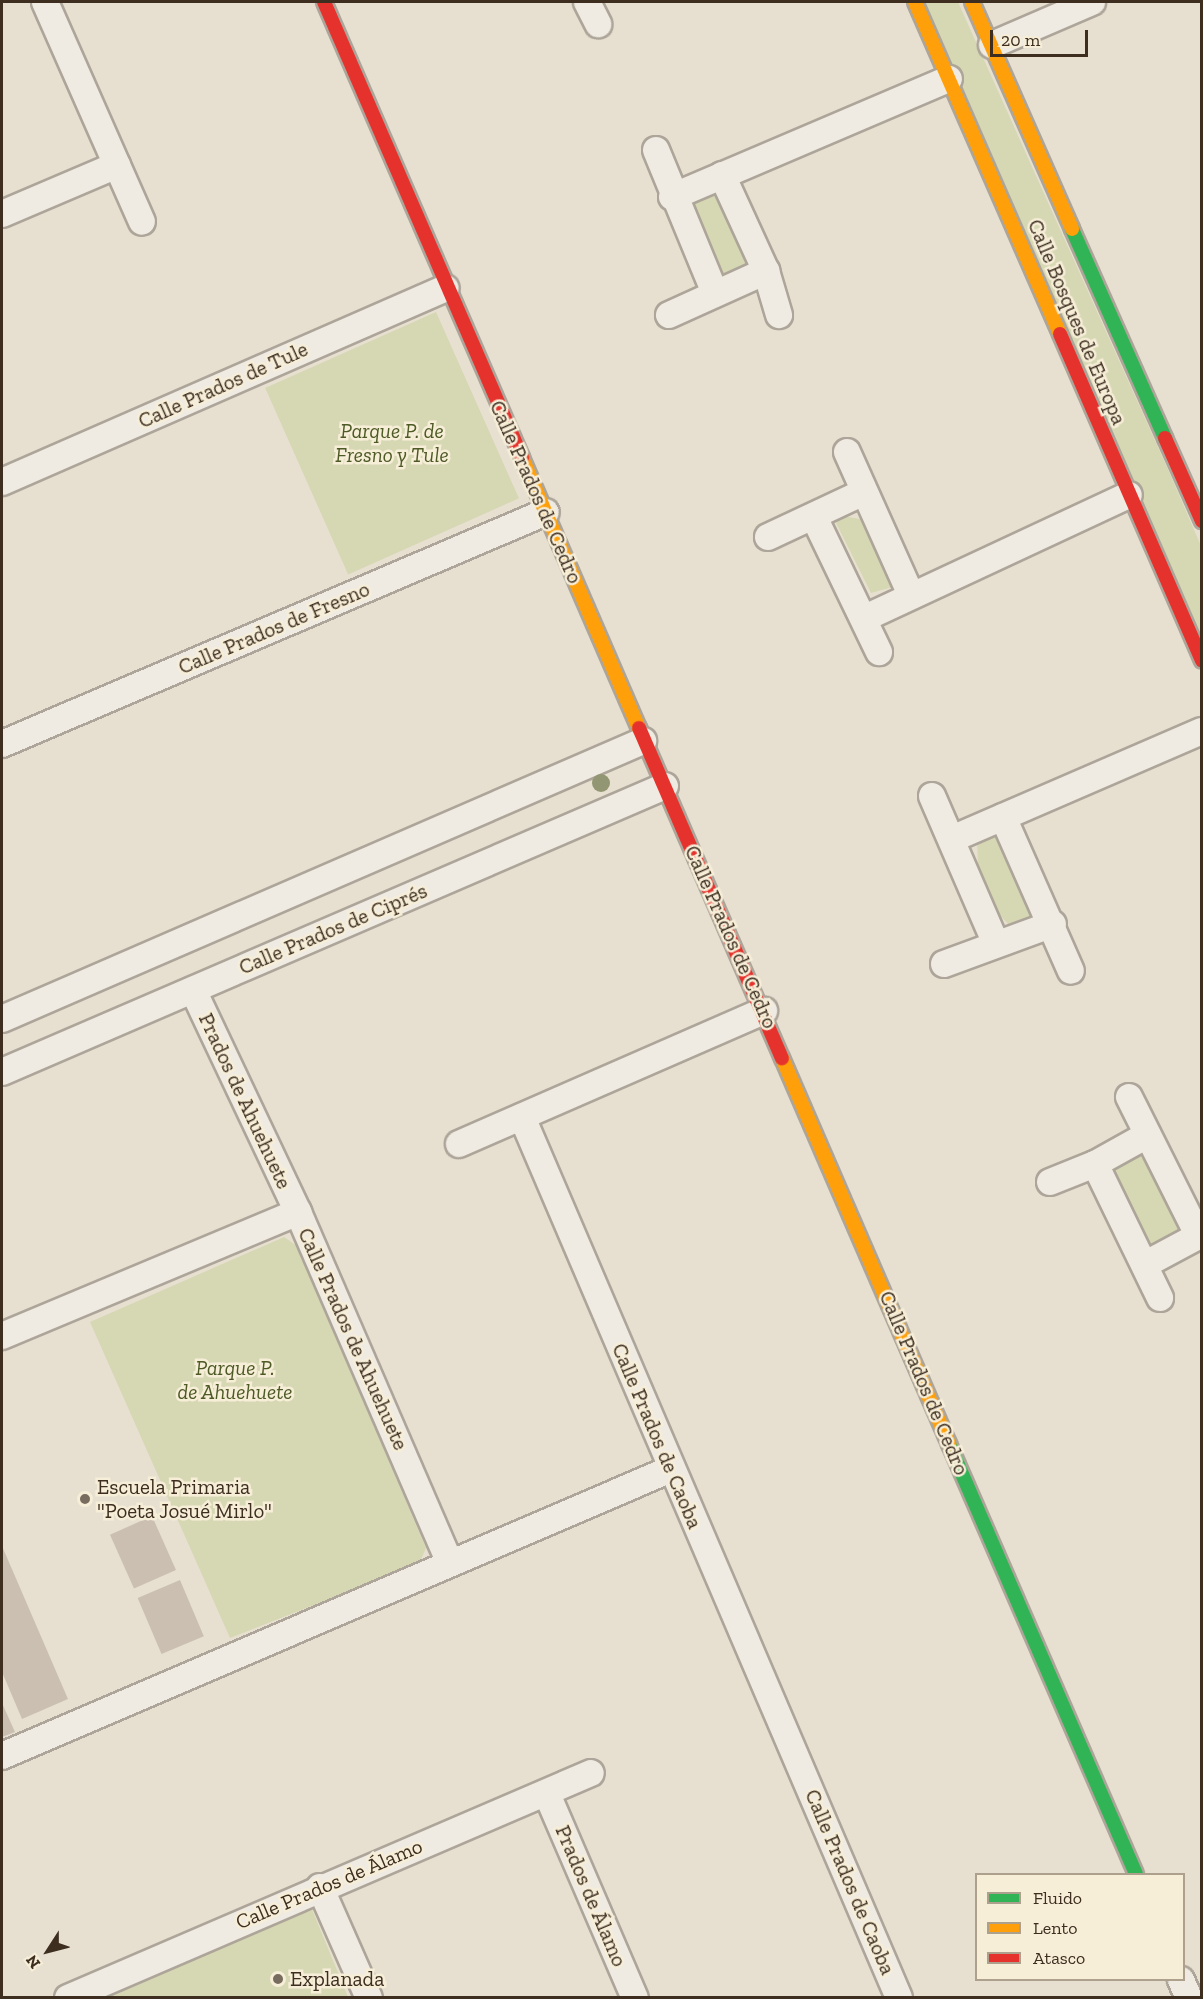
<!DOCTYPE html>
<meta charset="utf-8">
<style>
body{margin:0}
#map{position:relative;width:1203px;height:1999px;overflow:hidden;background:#e7e0d1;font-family:"Zilla Slab",serif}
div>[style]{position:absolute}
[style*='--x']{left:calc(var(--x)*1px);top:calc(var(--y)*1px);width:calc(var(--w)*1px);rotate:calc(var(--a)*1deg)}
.green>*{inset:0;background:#d6d7b3;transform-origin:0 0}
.building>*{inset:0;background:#cbbfb2;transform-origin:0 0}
.roads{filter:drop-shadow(2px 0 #ada599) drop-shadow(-2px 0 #ada599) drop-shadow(0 2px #ada599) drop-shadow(0 -2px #ada599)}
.street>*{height:26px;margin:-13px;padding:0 13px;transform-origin:13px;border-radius:13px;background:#efebe3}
.fast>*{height:14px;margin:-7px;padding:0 7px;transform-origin:7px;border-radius:7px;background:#30b455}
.slow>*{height:14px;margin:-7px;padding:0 7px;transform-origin:7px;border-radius:7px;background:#ff9f0a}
.jam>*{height:14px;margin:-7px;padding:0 7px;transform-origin:7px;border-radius:7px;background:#e5322d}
.trees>*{width:18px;height:18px;margin:-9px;border-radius:50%;background:#929673}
.dots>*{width:16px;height:16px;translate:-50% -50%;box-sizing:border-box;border:3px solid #f7eed8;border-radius:50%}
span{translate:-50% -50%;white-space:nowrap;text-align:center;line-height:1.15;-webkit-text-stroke:5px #f7eed8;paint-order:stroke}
.street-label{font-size:21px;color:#3d2e20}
.park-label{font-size:21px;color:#4d5a26;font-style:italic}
.poi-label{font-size:21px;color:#3d2e20}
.left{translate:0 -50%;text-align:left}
.frame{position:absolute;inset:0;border:3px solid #3d2e20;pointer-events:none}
.legend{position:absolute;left:975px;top:1873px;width:210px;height:108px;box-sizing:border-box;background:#f7eed8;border:2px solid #ada18e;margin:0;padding:8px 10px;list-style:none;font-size:18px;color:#3d2e20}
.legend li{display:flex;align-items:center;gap:12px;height:30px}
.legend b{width:30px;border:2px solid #ada18e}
.north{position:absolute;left:18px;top:1921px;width:60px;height:60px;-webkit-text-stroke:4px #f7eed8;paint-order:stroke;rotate:234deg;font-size:16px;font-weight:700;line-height:24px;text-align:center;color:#3d2e20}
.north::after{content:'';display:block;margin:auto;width:21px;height:27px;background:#3d2e20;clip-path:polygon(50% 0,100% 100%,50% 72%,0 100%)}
.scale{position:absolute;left:990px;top:30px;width:98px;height:27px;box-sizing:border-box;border:3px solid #3d2e20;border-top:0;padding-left:8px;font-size:18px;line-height:21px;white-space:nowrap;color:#3d2e20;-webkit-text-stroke:4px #f7eed8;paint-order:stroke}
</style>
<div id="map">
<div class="green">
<div style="clip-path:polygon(922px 2px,958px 2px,1170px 474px,1201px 546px,1201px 634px)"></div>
<div style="left:716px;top:191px;width:86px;height:32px;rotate:64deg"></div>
<div style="left:436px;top:312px;width:204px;height:187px;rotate:66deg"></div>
<div style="clip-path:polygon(843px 516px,865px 520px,896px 586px,871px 593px,836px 523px)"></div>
<div style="clip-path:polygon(987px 832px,1003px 836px,1026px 881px,1032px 916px,1011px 927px,991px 906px,978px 866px,977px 839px)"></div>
<div style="clip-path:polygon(1145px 1153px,1181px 1230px,1145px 1249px,1117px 1195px,1116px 1167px)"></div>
<div style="clip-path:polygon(284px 1237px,297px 1246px,426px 1548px,419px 1564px,230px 1638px,90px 1322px)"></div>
<div style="clip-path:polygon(311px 1907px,348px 1997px,108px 1998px)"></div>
</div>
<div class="building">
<div style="left:152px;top:1516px;width:59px;height:46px;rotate:66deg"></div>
<div style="clip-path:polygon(2px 1546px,68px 1699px,22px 1719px,2px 1672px)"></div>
<div style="left:180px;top:1580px;width:61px;height:46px;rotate:67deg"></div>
<div style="clip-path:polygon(2px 1703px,15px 1732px,2px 1737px)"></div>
</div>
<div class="roads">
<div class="street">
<div style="--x:45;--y:2;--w:240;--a:66.2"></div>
<div style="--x:587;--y:2;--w:25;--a:63"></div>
<div style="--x:992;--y:45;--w:109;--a:-23.3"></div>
<div style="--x:656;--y:150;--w:155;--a:67.6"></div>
<div style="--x:722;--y:175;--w:106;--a:65.4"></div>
<div style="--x:766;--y:271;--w:46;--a:73.5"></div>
<div style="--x:672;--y:197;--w:301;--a:-23.1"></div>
<div style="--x:2;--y:214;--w:125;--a:-23.1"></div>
<div style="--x:669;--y:315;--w:107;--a:-24.4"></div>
<div style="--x:847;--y:452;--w:157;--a:65.9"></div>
<div style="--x:2;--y:482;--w:484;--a:-23.6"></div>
<div style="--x:814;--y:517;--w:150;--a:64.3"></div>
<div style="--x:768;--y:537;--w:106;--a:-25.1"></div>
<div style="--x:865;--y:618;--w:291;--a:-25"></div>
<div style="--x:2;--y:744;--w:591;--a:-23.1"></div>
<div style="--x:932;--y:796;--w:161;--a:66.6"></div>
<div style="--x:1003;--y:817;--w:168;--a:66.2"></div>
<div style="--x:952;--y:839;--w:272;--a:-23.4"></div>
<div style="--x:944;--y:964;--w:116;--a:-20.2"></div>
<div style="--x:193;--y:990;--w:246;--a:64.7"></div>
<div style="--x:298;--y:1212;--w:382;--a:66.6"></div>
<div style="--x:2;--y:1019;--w:699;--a:-23.45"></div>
<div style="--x:2;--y:1072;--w:722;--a:-23.33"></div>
<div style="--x:1129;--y:1097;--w:154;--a:63.4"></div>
<div style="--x:522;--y:1117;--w:958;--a:66.83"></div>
<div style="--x:459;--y:1144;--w:333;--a:-23.6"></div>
<div style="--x:1095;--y:1164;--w:149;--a:64.1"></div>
<div style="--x:1050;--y:1182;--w:48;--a:-21.8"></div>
<div style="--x:1095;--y:1164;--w:60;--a:-29.1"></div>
<div style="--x:1146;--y:1264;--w:64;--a:-28.2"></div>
<div style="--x:2;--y:1336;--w:321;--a:-22.7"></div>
<div style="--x:2;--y:1756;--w:728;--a:-23.22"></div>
<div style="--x:547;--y:1794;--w:222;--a:66.7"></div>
<div style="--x:320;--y:1887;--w:121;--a:66.2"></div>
<div style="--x:1181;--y:1980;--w:20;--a:66"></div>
<div style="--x:68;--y:1998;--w:569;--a:-23.28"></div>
</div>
<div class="fast">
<div style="--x:1072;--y:229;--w:229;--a:66"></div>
<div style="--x:949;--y:1444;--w:469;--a:66.5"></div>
</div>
<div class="slow">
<div style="--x:915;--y:2;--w:362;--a:66.4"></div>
<div style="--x:972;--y:2;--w:248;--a:66.2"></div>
<div style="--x:522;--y:458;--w:294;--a:66.6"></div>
<div style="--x:782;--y:1058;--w:421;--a:66.6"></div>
</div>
<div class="jam">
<div style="--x:324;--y:2;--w:497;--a:66.5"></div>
<div style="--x:1060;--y:334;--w:356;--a:66.5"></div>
<div style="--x:1165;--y:438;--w:91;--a:66"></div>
<div style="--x:639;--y:728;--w:360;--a:66.6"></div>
</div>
</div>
<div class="trees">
<div style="left:601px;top:783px"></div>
</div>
<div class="dots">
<div style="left:85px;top:1499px;background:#786c5e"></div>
<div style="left:278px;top:1979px;background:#786c5e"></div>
</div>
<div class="street-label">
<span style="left:1077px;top:322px;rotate:67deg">Calle Bosques de Europa</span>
<span style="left:223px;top:385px;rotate:-24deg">Calle Prados de Tule</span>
<span style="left:536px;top:492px;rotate:66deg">Calle Prados de Cedro</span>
<span style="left:274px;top:628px;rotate:-23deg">Calle Prados de Fresno</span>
<span style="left:333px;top:929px;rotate:-23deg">Calle Prados de Ciprés</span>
<span style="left:731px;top:937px;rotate:66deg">Calle Prados de Cedro</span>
<span style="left:245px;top:1101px;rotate:65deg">Prados de Ahuehuete</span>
<span style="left:353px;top:1339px;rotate:66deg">Calle Prados de Ahuehuete</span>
<span style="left:924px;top:1383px;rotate:67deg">Calle Prados de Cedro</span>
<span style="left:657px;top:1436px;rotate:67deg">Calle Prados de Caoba</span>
<span style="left:850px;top:1882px;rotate:67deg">Calle Prados de Caoba</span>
<span style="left:329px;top:1884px;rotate:-23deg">Calle Prados de Álamo</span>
<span style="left:591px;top:1896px;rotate:67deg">Prados de Álamo</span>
</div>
<div class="park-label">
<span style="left:392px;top:443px">Parque P. de<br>Fresno y Tule</span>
<span style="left:235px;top:1380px">Parque P.<br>de Ahuehuete</span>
</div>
<div class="poi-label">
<span class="left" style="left:97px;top:1499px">Escuela Primaria<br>"Poeta Josué Mirlo"</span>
<span class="left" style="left:290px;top:1979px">Explanada</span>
</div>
<div class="frame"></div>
<ul class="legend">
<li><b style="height:8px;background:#30b455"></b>Fluido</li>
<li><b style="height:8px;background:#ff9f0a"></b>Lento</li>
<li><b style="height:8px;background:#e5322d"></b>Atasco</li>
</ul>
<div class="north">N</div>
<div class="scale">20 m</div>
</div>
